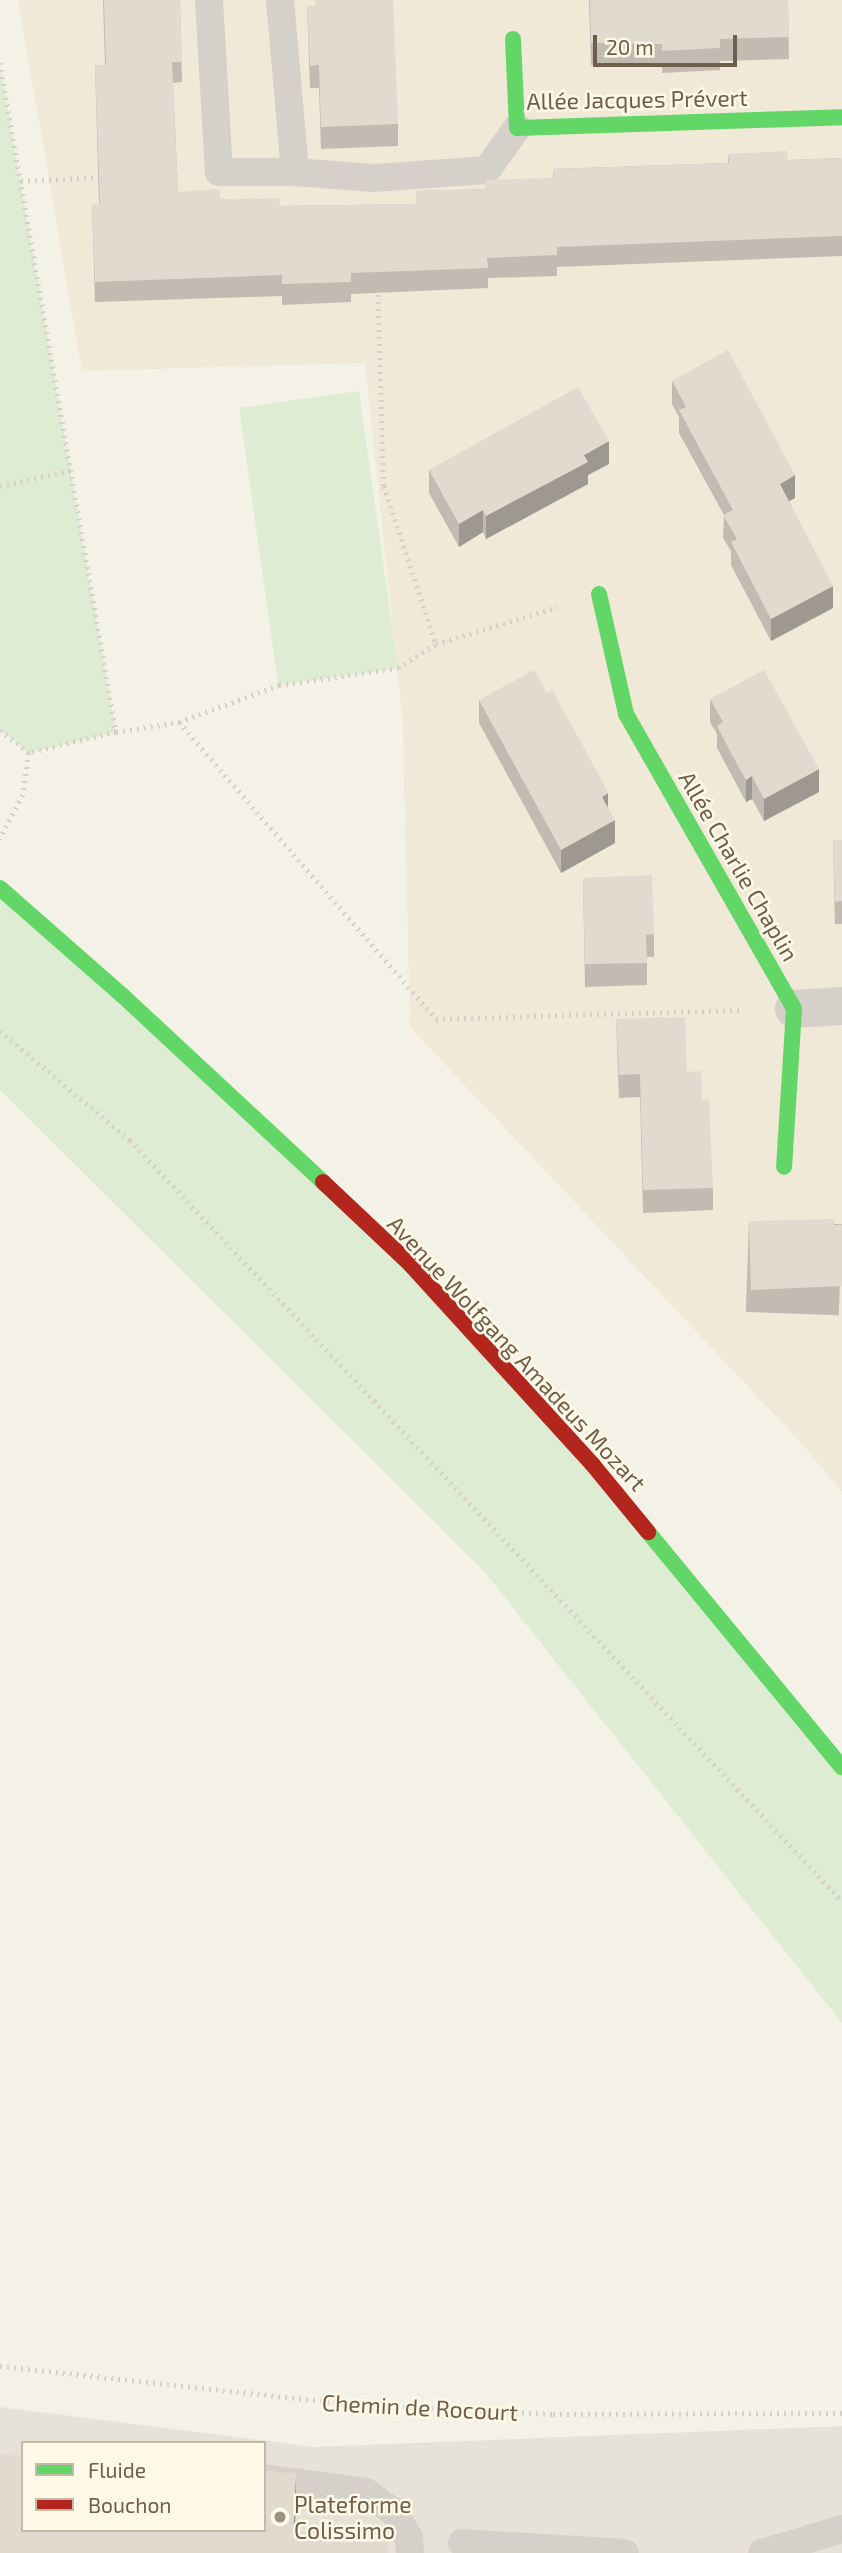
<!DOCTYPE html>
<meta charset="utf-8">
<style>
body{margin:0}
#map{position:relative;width:842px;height:2553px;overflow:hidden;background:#f4f2e7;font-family:"Exo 2",sans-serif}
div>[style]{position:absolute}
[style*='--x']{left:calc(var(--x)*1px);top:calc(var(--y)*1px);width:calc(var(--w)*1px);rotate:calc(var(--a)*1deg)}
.residential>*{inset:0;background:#f0e9d7}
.industrial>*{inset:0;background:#e6e2d8}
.green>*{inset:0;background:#ddecd2;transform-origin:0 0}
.path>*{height:4.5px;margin-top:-2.25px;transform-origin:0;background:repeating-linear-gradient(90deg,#d6d0c9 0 2px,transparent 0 7px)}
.lane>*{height:28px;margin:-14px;padding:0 14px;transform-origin:14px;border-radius:14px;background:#d6d0ca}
.street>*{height:38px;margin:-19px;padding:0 19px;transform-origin:19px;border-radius:19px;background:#d6d0ca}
.fast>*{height:16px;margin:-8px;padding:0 8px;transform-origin:8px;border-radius:8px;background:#63d668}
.jam>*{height:16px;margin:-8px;padding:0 8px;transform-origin:8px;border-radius:8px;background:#b3261e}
.wall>*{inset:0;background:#c1bbb2;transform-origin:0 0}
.shaded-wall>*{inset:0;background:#9d9991}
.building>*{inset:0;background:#e0dacf}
.dots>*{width:19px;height:19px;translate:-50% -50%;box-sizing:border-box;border:4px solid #fef8e7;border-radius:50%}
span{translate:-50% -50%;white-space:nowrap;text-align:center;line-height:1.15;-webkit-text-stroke:5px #fef8e7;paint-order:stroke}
.street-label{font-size:23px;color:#705d4a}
.poi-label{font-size:23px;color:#705d4a}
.left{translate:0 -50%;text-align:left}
.legend{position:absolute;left:21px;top:2441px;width:245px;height:91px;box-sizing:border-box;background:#fef8e7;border:2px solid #c5baa8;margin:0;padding:9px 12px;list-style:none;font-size:21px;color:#705d4a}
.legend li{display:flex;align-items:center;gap:14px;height:35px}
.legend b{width:35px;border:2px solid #c5baa8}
.scale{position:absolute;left:593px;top:35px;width:144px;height:32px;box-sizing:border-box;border:4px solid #705d4a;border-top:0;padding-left:9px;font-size:21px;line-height:24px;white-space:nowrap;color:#705d4a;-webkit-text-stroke:5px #fef8e7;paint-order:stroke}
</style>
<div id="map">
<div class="residential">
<div style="clip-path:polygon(18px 0,842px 0,842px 1492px,801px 1443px,410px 1027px,403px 724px,365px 363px,82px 371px)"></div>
</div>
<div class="industrial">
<div style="clip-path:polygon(evenodd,0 2407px,315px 2447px,842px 2426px,842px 2553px,0 2553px,0 2407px,23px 2443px,264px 2443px,264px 2530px,23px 2530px,23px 2443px)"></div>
</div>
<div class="green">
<div style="clip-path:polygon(0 65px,116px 732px,29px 753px,0 730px)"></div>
<div style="left:359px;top:391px;width:280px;height:121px;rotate:82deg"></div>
<div style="clip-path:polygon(0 897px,411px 1265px,842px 1767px,842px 2023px,483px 1570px,0 1090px)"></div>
</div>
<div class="path">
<div style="--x:0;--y:63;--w:679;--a:80.16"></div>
<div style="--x:116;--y:732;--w:89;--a:166.4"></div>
<div style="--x:29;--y:753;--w:42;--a:98.1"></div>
<div style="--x:23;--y:795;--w:50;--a:117.6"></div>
<div style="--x:21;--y:181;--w:83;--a:-2.8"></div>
<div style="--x:378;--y:288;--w:198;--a:88.3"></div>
<div style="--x:384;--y:486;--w:166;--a:71.8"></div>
<div style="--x:436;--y:644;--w:127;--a:-17"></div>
<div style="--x:0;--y:486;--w:73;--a:-12.7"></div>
<div style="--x:179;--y:722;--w:393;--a:49.1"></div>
<div style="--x:436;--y:1019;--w:306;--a:-1.7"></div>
<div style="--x:0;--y:730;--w:37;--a:38"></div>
<div style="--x:116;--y:732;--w:64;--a:-9"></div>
<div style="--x:179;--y:722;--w:107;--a:-20.3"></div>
<div style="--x:279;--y:685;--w:120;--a:-8.1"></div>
<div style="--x:398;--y:668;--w:45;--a:-32.3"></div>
<div style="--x:0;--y:1031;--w:170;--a:40"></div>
<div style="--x:130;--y:1140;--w:1042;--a:46.91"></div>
<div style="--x:0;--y:2366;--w:349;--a:6.2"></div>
<div style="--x:347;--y:2404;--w:206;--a:2.8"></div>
<div style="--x:553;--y:2414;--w:289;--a:-0.2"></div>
</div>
<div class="lane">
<div style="--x:209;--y:0;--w:172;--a:86.7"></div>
<div style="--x:219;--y:172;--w:76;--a:0"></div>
<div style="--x:280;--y:0;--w:173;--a:85"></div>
<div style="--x:295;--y:172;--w:79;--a:4.3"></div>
<div style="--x:374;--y:178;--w:113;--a:-4"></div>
<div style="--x:487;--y:170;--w:52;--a:-54.5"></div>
<div style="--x:264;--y:2478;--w:103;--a:7.8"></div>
<div style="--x:366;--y:2492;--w:34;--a:36"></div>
<div style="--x:394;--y:2512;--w:30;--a:60"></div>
<div style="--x:409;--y:2538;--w:15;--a:86"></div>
<div style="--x:462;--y:2543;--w:163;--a:3.5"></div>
<div style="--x:762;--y:2553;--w:84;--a:-16.7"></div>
</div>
<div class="street">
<div style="--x:794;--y:1009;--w:48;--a:-3.6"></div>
</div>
<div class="fast">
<div style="--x:513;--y:39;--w:89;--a:87.4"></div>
<div style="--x:517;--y:128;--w:325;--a:-1.9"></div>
<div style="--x:599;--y:594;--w:123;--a:77.3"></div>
<div style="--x:626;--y:714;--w:339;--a:60.3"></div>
<div style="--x:794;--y:1009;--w:158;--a:93.6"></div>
<div style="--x:0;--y:888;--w:164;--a:41.3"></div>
<div style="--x:123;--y:996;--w:273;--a:42.9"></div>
<div style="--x:648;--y:1532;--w:305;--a:50.5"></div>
</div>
<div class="jam">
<div style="--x:323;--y:1182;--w:121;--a:43.3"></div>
<div style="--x:411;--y:1265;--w:270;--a:47.7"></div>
<div style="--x:593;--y:1465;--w:87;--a:50.6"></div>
</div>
<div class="wall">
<div style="clip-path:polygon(103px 0,180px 0,182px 82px,173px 83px,178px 192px,220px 199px,280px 206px,416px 204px,416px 191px,485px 189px,553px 178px,553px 169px,728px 163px,728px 154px,788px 160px,842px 158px,842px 256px,557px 267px,557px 276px,488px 278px,488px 288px,351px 294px,351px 302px,282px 305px,282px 296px,95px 302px,92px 204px,99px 204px,95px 65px,105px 65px)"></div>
<div style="clip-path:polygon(589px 0,788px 0,789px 59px,720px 61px,720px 70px,662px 73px,662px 66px,591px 65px)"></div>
<div style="clip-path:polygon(307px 6px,398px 124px,398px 146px,321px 149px,319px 88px,310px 88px)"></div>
<div style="clip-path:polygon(672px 381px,795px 498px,789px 501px,833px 608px,771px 641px,731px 565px,731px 551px,723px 538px,724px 515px,679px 433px,679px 417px,672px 404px)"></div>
<div style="clip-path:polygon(609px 464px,588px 475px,588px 484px,486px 539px,483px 532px,459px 547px,429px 493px,429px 470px)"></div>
<div style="clip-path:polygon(710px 699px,819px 792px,764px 821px,752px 799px,746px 802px,717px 748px,717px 734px,710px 722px)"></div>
<div style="clip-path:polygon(479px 700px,608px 807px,615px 843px,561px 873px,479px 723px)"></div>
<div style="clip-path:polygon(833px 840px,842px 840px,842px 924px,835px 924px)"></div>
<div style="clip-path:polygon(583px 878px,654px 934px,654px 957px,647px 957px,647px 985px,585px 987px)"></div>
<div style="clip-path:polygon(616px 1019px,687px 1072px,702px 1101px,713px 1188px,713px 1210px,643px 1213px,640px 1097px,619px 1098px)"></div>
<div style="left:749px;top:1221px;width:93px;height:91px;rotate:2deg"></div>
</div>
<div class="shaded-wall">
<div style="clip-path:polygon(609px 441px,609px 464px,588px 475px,588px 484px,486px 539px,486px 516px,584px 455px)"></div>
<div style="clip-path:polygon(795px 475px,795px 498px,780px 506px,780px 484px)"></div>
<div style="clip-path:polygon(483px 510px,483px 532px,459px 547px,459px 524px)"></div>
<div style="clip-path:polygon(833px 586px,833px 608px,771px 641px,771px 619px)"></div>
<div style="clip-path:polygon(819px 769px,819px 792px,764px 821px,764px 799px)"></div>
<div style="clip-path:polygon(752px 776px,752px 799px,746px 802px,746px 780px)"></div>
<div style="clip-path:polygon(608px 793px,608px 816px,602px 797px)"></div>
<div style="clip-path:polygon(615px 820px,615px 843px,561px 873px,561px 850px)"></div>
<div style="clip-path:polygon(296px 2473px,296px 2504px,294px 2553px,293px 2532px)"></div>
</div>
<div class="building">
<div style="clip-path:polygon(104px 0,180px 0,182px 62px,172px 62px,178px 192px,219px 189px,220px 199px,279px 198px,280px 206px,416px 204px,416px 191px,485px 189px,485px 180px,554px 178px,553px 169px,729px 163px,728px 154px,787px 151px,788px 160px,842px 158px,842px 236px,557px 247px,557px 255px,487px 258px,488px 268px,351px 273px,351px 282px,282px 284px,282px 275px,95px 282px,92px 204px,100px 204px,95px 65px,106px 65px)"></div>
<div style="clip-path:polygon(315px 0,393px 0,398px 124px,321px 127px,319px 65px,310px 66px,307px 6px,315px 6px)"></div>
<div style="clip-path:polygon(590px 0,788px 0,789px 37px,720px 39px,720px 48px,662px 51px,662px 44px,591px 43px)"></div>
<div style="clip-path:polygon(728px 350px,795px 475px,780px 484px,833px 586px,771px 619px,731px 542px,737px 539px,723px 515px,733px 510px,679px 410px,686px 407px,672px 381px)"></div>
<div style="clip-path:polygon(578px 387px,609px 441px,584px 455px,588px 462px,486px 516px,483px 510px,459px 524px,429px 470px)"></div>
<div style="clip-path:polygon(534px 670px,547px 693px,552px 690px,582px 744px,608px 793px,602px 797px,615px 820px,561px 850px,479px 700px)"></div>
<div style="clip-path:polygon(764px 670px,819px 769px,764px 799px,752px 776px,746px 780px,731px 753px,717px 726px,723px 722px,710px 699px)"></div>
<div style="clip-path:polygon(833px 840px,842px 840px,842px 901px,835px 902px)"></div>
<div style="clip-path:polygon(652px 875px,654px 934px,646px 935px,647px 963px,585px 964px,583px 878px)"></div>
<div style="clip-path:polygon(685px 1017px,687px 1072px,701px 1071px,702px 1101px,709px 1100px,713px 1188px,643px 1190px,640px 1074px,619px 1075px,616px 1019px)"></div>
<div style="clip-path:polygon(834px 1219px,834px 1225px,842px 1225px,842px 1286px,751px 1290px,749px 1221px)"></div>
<div style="clip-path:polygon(0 2454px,23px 2456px,23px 2530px,264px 2530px,264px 2471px,296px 2473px,293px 2532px,390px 2530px,388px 2553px,0 2553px)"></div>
</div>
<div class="dots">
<div style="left:280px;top:2517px;background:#9e9181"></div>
</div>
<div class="street-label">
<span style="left:637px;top:99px;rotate:-1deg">Allée Jacques Prévert</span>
<span style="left:739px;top:866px;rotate:60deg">Allée Charlie Chaplin</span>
<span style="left:517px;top:1353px;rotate:47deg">Avenue Wolfgang Amadeus Mozart</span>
<span style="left:420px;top:2407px;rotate:3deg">Chemin de Rocourt</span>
</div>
<div class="poi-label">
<span class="left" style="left:294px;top:2517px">Plateforme<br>Colissimo</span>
</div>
<ul class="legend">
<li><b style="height:9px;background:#63d668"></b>Fluide</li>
<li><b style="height:9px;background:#b3261e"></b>Bouchon</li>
</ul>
<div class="scale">20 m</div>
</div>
